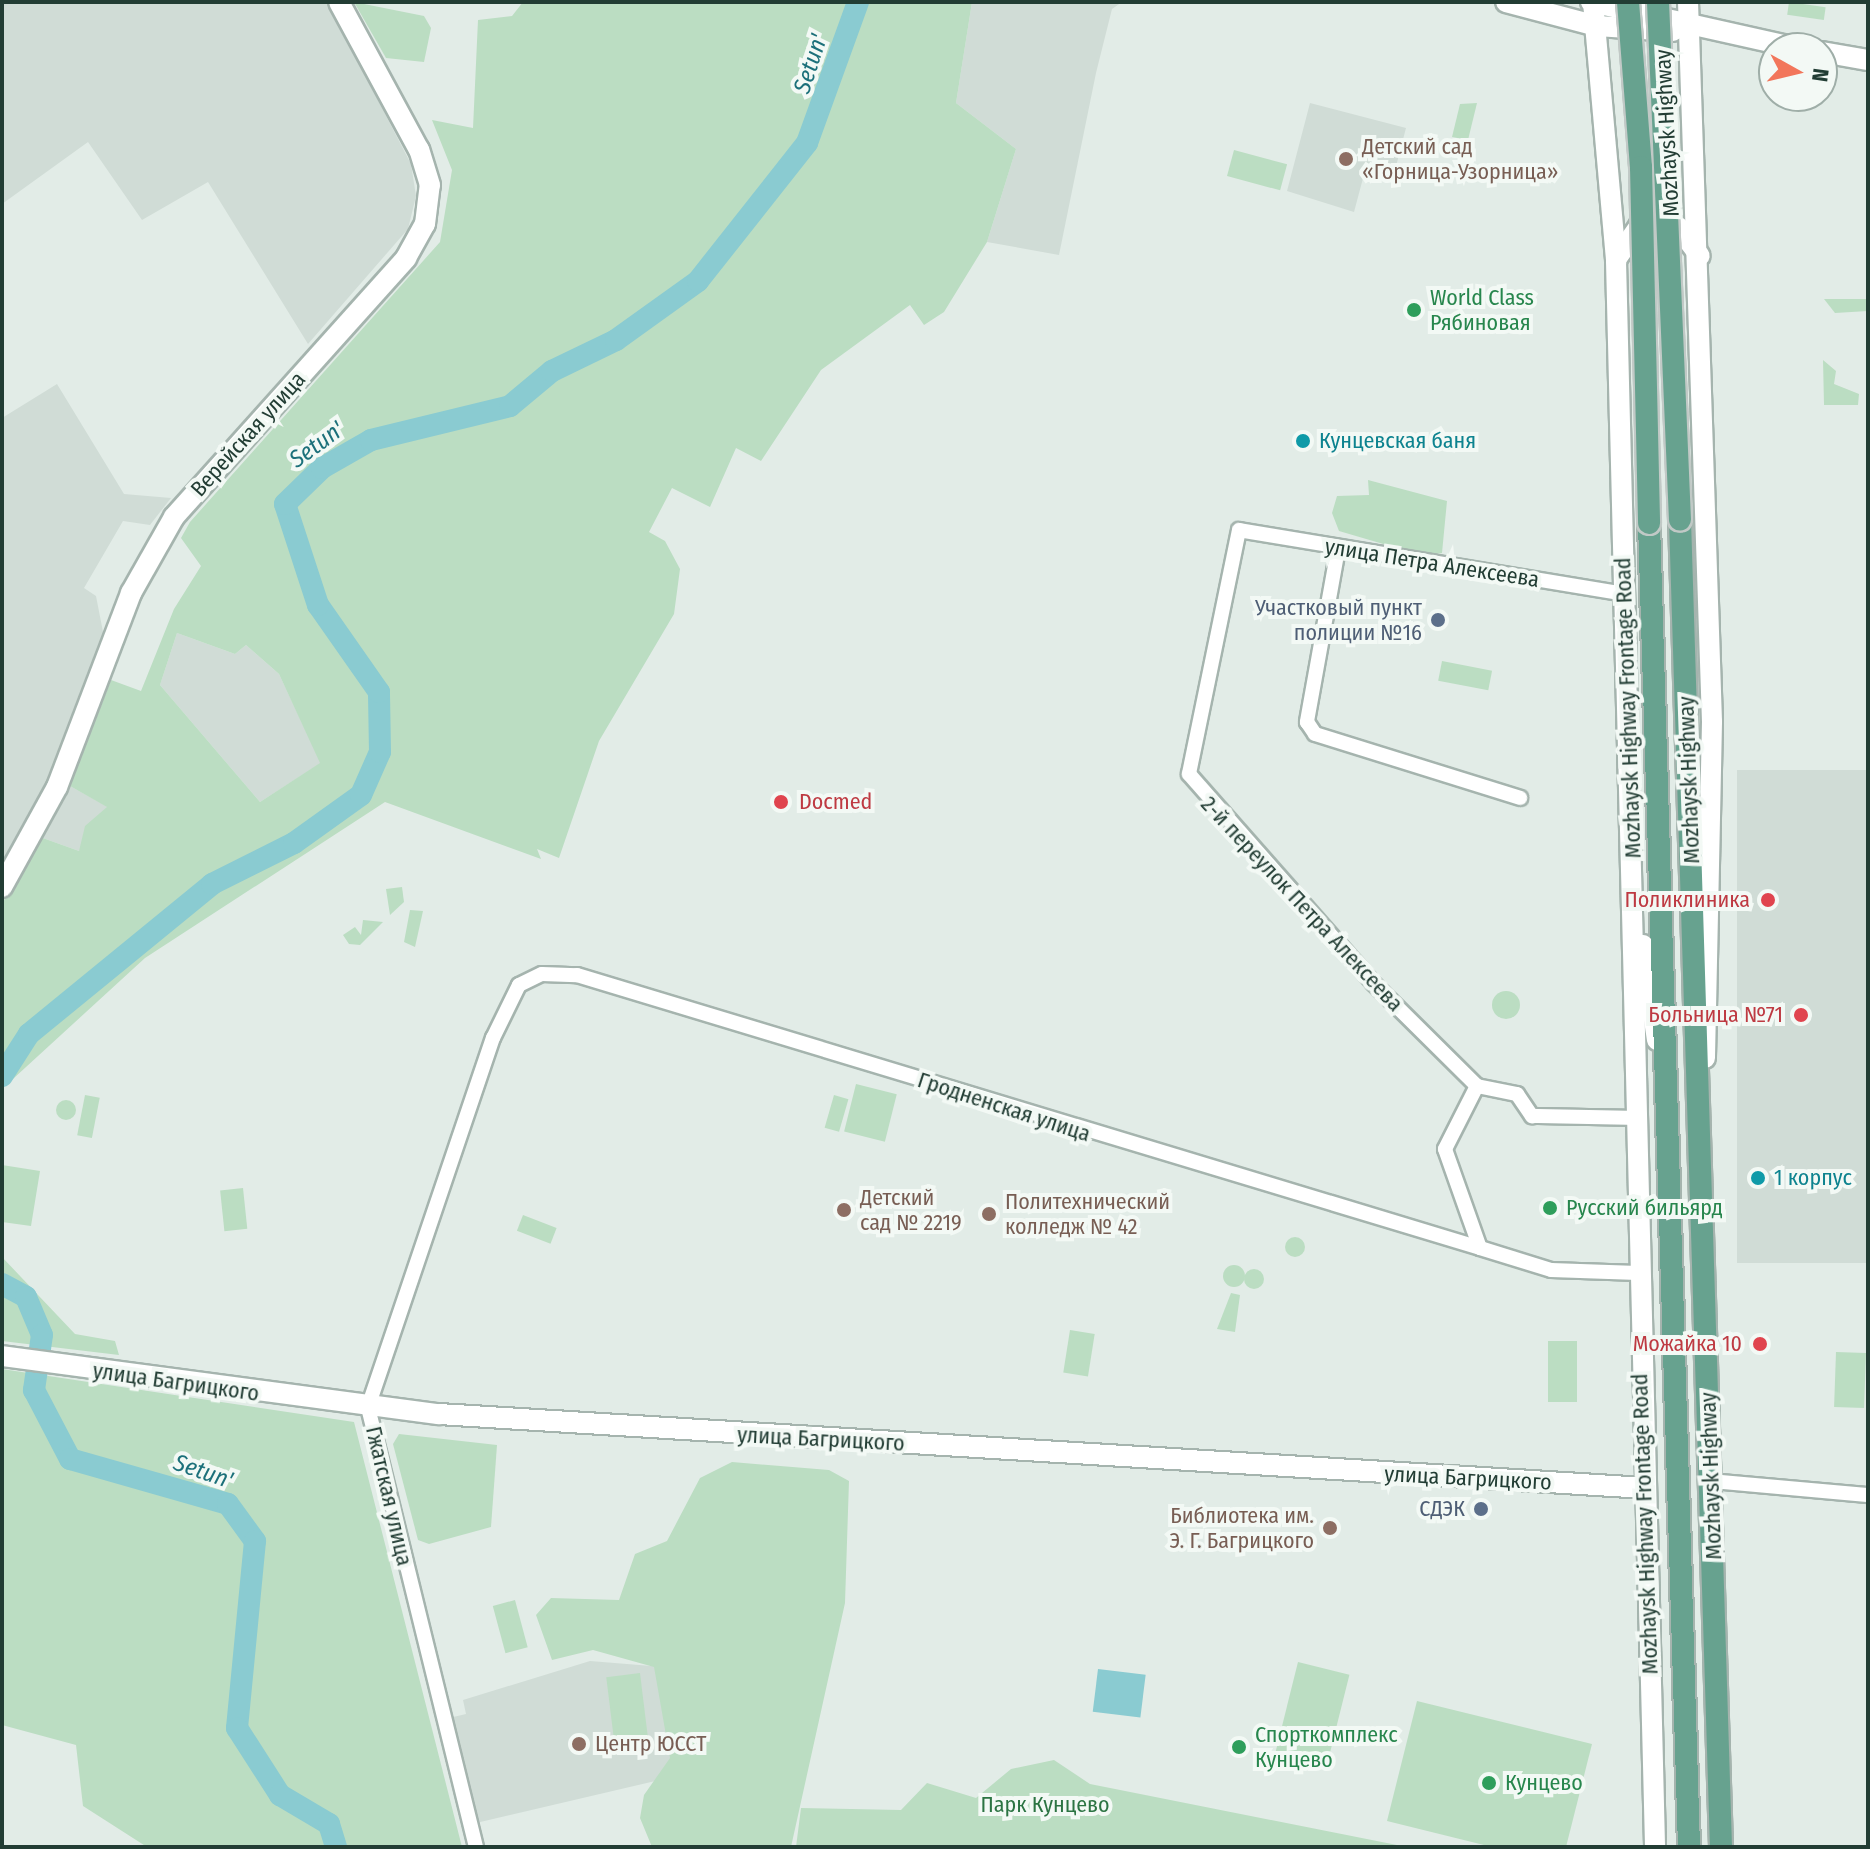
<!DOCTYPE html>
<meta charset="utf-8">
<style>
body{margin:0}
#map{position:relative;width:1870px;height:1849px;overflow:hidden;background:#e2ece7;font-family:"Fira Sans Condensed",sans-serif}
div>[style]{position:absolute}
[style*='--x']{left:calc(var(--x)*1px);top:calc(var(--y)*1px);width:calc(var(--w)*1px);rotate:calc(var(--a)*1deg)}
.built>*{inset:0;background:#d0dcd6;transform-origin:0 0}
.green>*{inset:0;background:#bbddc2;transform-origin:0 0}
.round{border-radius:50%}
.water>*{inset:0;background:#8acbd1;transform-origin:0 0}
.river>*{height:22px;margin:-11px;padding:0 11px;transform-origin:11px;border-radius:11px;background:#8acbd1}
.roads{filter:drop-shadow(2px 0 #a5b4ae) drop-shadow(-2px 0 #a5b4ae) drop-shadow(0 2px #a5b4ae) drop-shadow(0 -2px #a5b4ae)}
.street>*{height:14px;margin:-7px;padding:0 7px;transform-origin:7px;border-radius:7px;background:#fff}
.secondary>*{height:20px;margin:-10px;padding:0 10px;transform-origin:10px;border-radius:10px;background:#fff}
.primary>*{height:22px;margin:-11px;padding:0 11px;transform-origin:11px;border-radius:11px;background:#67a28f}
.bridges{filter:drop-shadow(2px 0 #c1c9c6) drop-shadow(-2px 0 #c1c9c6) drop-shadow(0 2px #c1c9c6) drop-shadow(0 -2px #c1c9c6)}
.primary-bridge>*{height:22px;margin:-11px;padding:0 11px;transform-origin:11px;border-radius:11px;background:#67a28f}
.dots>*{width:22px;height:22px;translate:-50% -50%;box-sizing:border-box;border:4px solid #f3f9f5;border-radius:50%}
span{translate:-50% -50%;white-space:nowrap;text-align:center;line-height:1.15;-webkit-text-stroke:8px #f3f9f5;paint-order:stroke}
.street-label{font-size:22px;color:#223d34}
.education-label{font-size:22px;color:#785e54}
.left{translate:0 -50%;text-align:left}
.right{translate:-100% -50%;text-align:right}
.leisure-label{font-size:22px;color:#27864d}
.culture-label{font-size:22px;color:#0d838f}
.service-label{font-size:22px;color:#4e5e75}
.health-label{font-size:22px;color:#be3a42}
.park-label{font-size:22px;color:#2c7443}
.water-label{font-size:24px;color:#1c707a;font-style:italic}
.frame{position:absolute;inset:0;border:4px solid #223d34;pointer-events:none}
.north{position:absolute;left:1758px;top:32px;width:80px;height:80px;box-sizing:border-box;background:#f3f9f5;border:2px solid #9faea8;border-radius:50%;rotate:98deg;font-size:22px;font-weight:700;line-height:32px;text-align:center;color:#223d34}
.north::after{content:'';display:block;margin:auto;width:28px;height:36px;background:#f2765b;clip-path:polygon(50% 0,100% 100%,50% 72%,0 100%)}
</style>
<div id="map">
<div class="built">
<div style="clip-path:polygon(2px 2px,327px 2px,411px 164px,416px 196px,408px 229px,308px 344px,208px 182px,142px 220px,88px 142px,2px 204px)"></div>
<div style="clip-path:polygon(972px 2px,1122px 2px,1112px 9px,1096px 73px,1059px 255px,987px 242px,1016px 149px,956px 103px)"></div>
<div style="clip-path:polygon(1310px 103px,1406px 128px,1394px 174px,1366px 167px,1354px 212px,1287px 191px)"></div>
<div style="clip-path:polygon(57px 384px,124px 494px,171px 498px,150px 525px,123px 521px,84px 588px,96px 596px,104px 637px,49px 781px,2px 867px,2px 418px)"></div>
<div style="clip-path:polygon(177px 633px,235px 654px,246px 645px,279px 674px,321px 763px,260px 802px,160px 685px)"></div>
<div style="left:1868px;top:770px;width:493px;height:131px;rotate:90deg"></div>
<div style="clip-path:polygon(70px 786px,108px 807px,79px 851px,40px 837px)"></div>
<div style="clip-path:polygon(590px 1661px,713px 1671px,698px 1771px,476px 1823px,449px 1718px,466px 1714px,463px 1700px)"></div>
</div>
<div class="green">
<div style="clip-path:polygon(354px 2px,424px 16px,431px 28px,424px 62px,386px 58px)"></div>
<div style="clip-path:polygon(evenodd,523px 2px,972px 2px,956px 103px,1016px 149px,987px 242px,944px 312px,924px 325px,910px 305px,821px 370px,761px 461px,736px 448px,710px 507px,672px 488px,649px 532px,665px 541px,680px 569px,674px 614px,599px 741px,559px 858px,537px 849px,541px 859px,385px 802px,145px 958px,2px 1089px,2px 904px,40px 837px,79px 851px,85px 826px,107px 807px,70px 786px,111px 680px,141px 691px,174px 609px,201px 566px,181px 538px,190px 522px,440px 242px,452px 170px,432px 120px,473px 128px,478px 20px,512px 16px,523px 2px,177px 633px,235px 654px,246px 645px,279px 674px,320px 763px,260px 802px,160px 685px,177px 633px)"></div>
<div style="left:1789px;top:2px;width:37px;height:13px;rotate:8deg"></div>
<div style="clip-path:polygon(1477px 103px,1468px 140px,1452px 137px,1460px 104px)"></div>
<div style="left:1234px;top:150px;width:55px;height:27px;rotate:15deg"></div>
<div style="clip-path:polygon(1824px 299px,1868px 299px,1868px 311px,1835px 313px)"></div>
<div style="clip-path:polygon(1823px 360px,1836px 371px,1834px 384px,1859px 394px,1858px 405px,1824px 405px)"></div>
<div style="clip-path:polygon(1368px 480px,1447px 501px,1442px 553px,1424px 556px,1339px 531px,1332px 513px,1337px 496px,1369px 495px)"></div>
<div style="left:1442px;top:661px;width:51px;height:20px;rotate:11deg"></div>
<div style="clip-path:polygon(402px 887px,404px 902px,390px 915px,386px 889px)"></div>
<div style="clip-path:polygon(410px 910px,423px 911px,415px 947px,404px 942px)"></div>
<div style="clip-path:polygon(363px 920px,383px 922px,360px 945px,349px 944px,343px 935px,355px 927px,361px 935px)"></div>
<div class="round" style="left:1492px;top:991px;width:28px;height:28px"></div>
<div style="left:856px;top:1084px;width:42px;height:49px;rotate:14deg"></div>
<div style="left:85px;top:1095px;width:15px;height:41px;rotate:11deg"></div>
<div style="left:834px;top:1095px;width:15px;height:34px;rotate:16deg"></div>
<div class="round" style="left:56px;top:1100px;width:20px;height:20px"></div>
<div style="clip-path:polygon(2px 1165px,40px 1171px,31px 1226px,2px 1222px)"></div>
<div style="left:243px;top:1188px;width:41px;height:23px;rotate:84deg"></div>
<div style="left:523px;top:1215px;width:36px;height:17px;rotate:21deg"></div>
<div class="round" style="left:1285px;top:1237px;width:20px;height:20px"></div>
<div style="clip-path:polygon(2px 1257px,75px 1334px,115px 1341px,119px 1355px,2px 1341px)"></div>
<div class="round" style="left:1223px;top:1265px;width:22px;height:22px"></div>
<div class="round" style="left:1244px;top:1269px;width:20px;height:20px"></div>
<div style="clip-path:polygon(1231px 1293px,1240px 1295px,1235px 1332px,1217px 1329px)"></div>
<div style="left:1070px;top:1330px;width:25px;height:43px;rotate:9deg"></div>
<div style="left:1548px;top:1341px;width:29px;height:61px"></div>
<div style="left:1836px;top:1352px;width:30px;height:55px;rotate:2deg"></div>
<div style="clip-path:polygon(2px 1369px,354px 1422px,462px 1847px,147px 1847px,83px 1806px,76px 1745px,2px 1725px)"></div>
<div style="clip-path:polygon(399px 1434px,497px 1445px,491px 1527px,429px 1544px,418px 1540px,393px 1444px)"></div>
<div style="clip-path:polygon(732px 1462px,829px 1470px,849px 1481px,845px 1603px,791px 1847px,652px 1847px,640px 1818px,644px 1795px,670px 1758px,654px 1667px,593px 1650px,552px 1660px,536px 1615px,551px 1598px,619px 1600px,635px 1554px,667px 1541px,700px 1478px)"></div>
<div style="left:515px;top:1600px;width:49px;height:23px;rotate:75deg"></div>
<div style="left:1298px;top:1662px;width:53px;height:93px;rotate:14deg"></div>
<div style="left:640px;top:1673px;width:71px;height:34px;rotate:83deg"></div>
<div style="clip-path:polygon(1417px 1701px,1592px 1744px,1566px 1847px,1492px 1847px,1387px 1821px)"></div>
<div style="clip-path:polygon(1054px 1760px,1090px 1784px,1407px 1847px,796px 1847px,801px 1808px,901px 1810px,927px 1783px,976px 1798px,1011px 1769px)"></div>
</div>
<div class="water">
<div style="left:1098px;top:1669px;width:48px;height:43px;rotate:7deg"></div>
</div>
<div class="river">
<div style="--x:2;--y:1076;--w:50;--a:-57.3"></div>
<div style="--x:29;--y:1034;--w:237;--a:-39.3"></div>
<div style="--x:212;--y:884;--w:92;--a:-26.6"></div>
<div style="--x:294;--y:843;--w:82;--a:-35.6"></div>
<div style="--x:361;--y:795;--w:47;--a:-66.2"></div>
<div style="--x:380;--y:752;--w:60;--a:-91"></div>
<div style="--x:379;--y:692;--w:106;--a:-125"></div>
<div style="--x:318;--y:605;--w:106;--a:-108.1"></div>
<div style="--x:285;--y:504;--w:52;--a:-44.2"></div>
<div style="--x:322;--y:468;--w:56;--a:-29.7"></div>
<div style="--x:371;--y:440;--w:143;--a:-13.7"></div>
<div style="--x:510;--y:406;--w:55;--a:-39.8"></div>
<div style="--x:552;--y:371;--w:71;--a:-25.8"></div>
<div style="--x:616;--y:340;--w:101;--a:-35.7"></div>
<div style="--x:698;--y:281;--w:176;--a:-51.7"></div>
<div style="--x:807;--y:143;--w:150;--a:-70.1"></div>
<div style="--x:2;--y:1284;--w:27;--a:28"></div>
<div style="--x:26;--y:1297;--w:41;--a:67.2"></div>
<div style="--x:42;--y:1335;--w:56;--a:98.3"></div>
<div style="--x:34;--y:1390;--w:78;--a:62.4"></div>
<div style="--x:70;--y:1459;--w:164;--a:15.9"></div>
<div style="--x:228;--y:1504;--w:46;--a:53.9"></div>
<div style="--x:255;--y:1541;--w:188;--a:95.5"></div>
<div style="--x:237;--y:1728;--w:80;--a:57.3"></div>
<div style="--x:280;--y:1795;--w:57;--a:30.6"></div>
<div style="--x:329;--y:1824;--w:24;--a:73"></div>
</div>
<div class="roads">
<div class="street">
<div style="--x:1338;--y:549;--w:176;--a:100.2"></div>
<div style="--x:1307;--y:722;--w:14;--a:56"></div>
<div style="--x:1315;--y:734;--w:215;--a:17.3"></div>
<div style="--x:1625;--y:594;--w:391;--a:-170.6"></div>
<div style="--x:1239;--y:530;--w:249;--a:101.6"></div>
<div style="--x:1189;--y:774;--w:278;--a:48.6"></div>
<div style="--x:1373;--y:983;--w:146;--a:44.7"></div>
<div style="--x:1477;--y:1086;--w:41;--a:11.3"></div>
<div style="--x:1517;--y:1094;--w:27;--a:56"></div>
<div style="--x:1532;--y:1116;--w:101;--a:1.1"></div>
<div style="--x:1480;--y:1248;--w:74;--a:17.2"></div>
<div style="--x:1551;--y:1270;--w:87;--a:2"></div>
<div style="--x:1711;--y:1481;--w:158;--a:5.1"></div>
<div style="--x:476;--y:1847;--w:453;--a:-103.8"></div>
<div style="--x:368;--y:1407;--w:390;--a:-71.3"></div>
<div style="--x:493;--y:1038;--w:59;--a:-63.9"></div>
<div style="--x:519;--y:985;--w:25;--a:-26"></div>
<div style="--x:542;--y:974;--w:35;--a:2"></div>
<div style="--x:577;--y:975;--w:943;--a:16.82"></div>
<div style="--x:1480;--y:1248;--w:105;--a:-109.5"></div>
<div style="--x:1445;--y:1149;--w:71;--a:-63.1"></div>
</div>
<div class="secondary">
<div style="--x:1506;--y:2;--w:94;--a:14.8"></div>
<div style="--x:1597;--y:26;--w:76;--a:3.8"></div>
<div style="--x:1591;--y:2;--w:211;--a:12.6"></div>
<div style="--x:1593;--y:2;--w:260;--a:84.9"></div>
<div style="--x:1616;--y:261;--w:1586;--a:88.59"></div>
<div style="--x:1688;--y:2;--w:720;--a:88.09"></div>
<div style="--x:1712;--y:722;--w:336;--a:91.2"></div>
<div style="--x:1822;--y:52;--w:47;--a:9.9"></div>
<div style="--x:1617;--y:258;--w:39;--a:-55"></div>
<div style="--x:1639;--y:226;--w:21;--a:-11"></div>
<div style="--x:1660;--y:222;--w:19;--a:16"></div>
<div style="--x:1678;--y:227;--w:36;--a:53"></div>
<div style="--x:2;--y:887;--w:114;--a:-61.2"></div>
<div style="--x:57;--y:787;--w:208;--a:-69.1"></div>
<div style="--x:131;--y:593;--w:87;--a:-60.5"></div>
<div style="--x:174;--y:517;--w:348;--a:-48.1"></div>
<div style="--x:406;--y:258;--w:39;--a:-61"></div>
<div style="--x:425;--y:224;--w:39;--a:-83"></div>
<div style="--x:430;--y:185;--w:37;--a:-107"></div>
<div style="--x:419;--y:150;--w:168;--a:-118.4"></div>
<div style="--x:1643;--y:945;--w:96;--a:81.6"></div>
<div style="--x:2;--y:1356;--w:441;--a:7.6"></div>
<div style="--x:439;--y:1414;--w:1207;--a:3.51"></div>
</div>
<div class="primary">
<div style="--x:1680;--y:520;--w:1328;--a:88.23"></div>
<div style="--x:1649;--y:523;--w:1325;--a:88.27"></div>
</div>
</div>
<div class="bridges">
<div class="primary-bridge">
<div style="--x:1628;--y:2;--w:166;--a:85.5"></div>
<div style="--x:1641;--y:167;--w:356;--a:88.7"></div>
<div style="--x:1658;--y:2;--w:518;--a:87.57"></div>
</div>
</div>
<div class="dots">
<div style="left:1346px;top:159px;background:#8d6e63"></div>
<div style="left:1414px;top:310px;background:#2e9e5b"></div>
<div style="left:1303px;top:441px;background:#0f9aa8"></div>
<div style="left:1438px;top:620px;background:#5c6f8a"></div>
<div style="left:781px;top:802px;background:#e0444e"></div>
<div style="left:1768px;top:900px;background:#e0444e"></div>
<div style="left:1801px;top:1015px;background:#e0444e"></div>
<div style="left:1758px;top:1178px;background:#0f9aa8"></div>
<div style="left:1550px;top:1208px;background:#2e9e5b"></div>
<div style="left:844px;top:1210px;background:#8d6e63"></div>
<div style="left:989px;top:1214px;background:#8d6e63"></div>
<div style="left:1760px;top:1344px;background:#e0444e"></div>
<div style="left:1481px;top:1509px;background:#5c6f8a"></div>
<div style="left:1330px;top:1528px;background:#8d6e63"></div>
<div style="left:579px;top:1744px;background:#8d6e63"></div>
<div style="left:1239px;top:1747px;background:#2e9e5b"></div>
<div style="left:1489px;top:1783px;background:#2e9e5b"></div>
</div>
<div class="street-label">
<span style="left:1667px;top:133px;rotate:-93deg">Mozhaysk Highway</span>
<span style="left:248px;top:434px;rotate:-48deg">Верейская улица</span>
<span style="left:1432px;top:563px;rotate:9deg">улица Петра Алексеева</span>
<span style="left:1628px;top:708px;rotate:-92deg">Mozhaysk Highway Frontage Road</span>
<span style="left:1689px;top:780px;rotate:-92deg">Mozhaysk Highway</span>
<span style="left:1302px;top:904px;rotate:47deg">2-й переулок Петра Алексеева</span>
<span style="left:1004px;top:1107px;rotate:18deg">Гродненская улица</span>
<span style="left:176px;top:1382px;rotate:8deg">улица Багрицкого</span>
<span style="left:821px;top:1439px;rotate:3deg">улица Багрицкого</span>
<span style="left:1711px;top:1476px;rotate:-92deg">Mozhaysk Highway</span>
<span style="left:1468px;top:1478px;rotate:3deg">улица Багрицкого</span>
<span style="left:389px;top:1496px;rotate:77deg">Гжатская улица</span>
<span style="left:1645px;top:1524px;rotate:-92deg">Mozhaysk Highway Frontage Road</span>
</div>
<div class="education-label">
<span class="left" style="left:1362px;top:159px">Детский сад<br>«Горница-Узорница»</span>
<span class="left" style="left:860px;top:1210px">Детский<br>сад № 2219</span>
<span class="left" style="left:1005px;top:1214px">Политехнический<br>колледж № 42</span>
<span class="right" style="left:1314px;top:1528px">Библиотека им.<br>Э. Г. Багрицкого</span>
<span class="left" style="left:595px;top:1744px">Центр ЮССТ</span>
</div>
<div class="leisure-label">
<span class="left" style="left:1430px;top:310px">World Class<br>Рябиновая</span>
<span class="left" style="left:1566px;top:1208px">Русский бильярд</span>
<span class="left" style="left:1255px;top:1747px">Спорткомплекс<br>Кунцево</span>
<span class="left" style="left:1505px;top:1783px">Кунцево</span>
</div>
<div class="culture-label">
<span class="left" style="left:1319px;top:441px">Кунцевская баня</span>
<span class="left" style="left:1774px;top:1178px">1 корпус</span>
</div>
<div class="service-label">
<span class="right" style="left:1422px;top:620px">Участковый пункт<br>полиции №16</span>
<span class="right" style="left:1465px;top:1509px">СДЭК</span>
</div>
<div class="health-label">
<span class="left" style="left:799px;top:802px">Docmed</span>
<span class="right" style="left:1750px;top:900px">Поликлиника</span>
<span class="right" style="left:1783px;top:1015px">Больница №71</span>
<span class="right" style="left:1742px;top:1344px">Можайка 10</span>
</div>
<div class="park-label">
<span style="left:1045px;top:1805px">Парк Кунцево</span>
</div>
<div class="water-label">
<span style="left:811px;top:64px;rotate:-72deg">Setun'</span>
<span style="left:317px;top:445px;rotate:-36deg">Setun'</span>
<span style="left:203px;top:1472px;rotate:19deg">Setun'</span>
</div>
<div class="frame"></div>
<div class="north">N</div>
</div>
